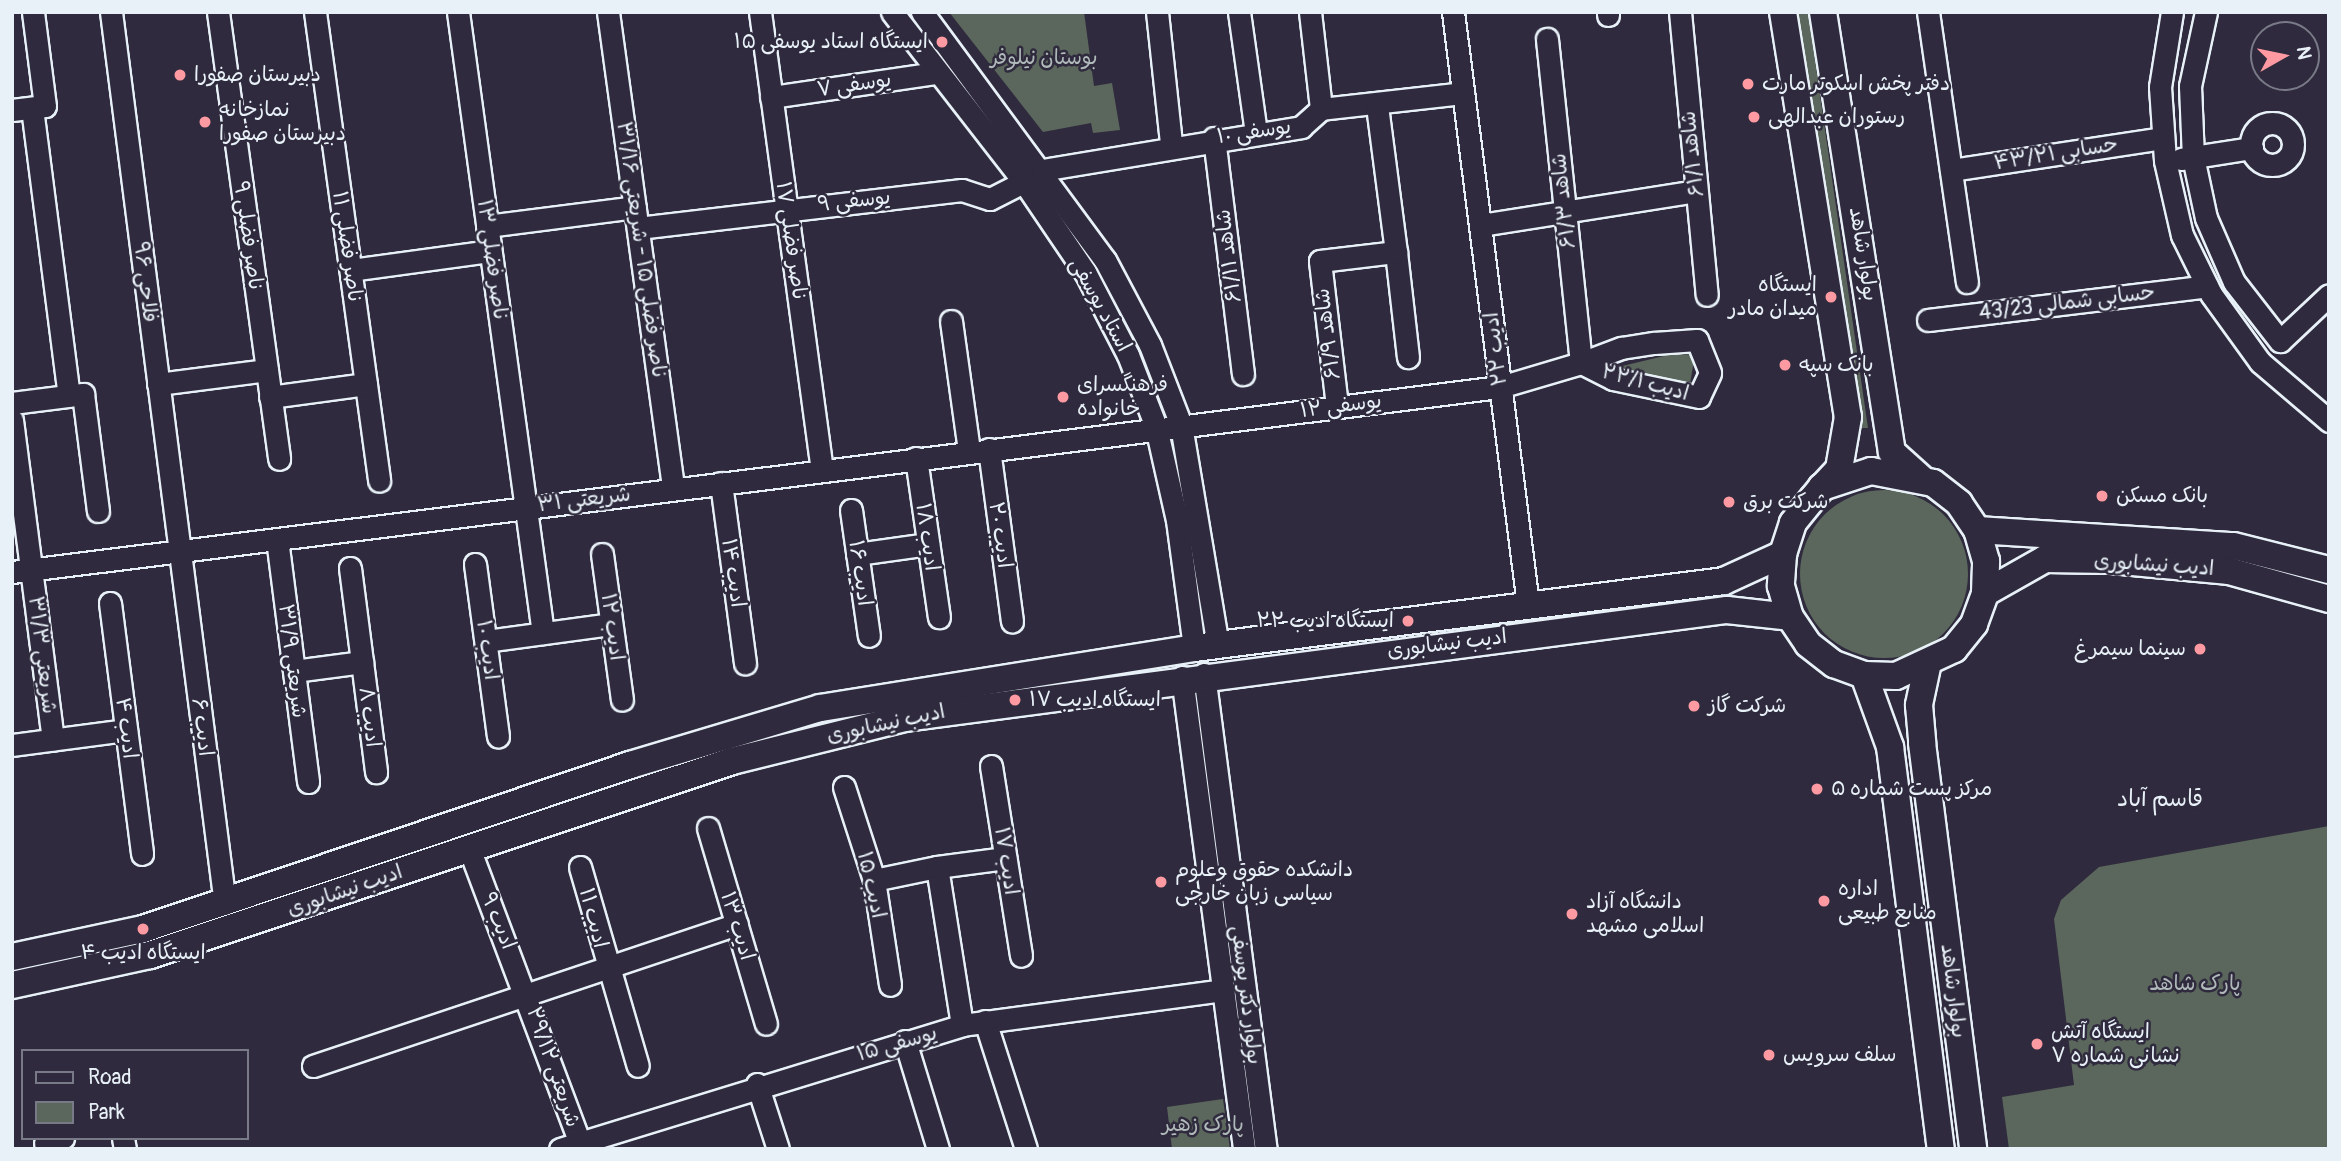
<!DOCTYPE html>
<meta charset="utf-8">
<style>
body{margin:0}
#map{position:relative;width:2341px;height:1161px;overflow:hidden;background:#2f2a3d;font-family:Pangolin,"Playpen Sans Arabic",sans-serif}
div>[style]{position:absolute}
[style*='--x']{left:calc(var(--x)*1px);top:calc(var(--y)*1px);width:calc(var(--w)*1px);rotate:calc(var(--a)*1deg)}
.green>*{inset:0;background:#5b675c}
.round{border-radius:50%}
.roads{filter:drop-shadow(2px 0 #e8f1f8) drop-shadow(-2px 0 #e8f1f8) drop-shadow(0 2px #e8f1f8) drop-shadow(0 -2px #e8f1f8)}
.minor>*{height:21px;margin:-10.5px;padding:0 10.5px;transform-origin:10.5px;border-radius:10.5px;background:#2f2a3d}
.minor>.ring{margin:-10.5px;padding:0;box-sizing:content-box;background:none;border:21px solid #2f2a3d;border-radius:50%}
.major>*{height:26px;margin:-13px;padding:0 13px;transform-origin:13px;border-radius:13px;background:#2f2a3d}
.dots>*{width:19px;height:19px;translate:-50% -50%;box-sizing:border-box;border:4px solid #2f2a3d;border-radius:50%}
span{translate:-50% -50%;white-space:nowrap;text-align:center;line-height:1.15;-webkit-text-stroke:5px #2f2a3d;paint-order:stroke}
.poi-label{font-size:21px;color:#e8f1f8}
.right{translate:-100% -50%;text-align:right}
.left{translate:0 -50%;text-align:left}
.park-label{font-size:21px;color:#b0baba}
.street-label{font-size:21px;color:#e8f1f8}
.neighbourhood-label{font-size:23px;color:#e8f1f8}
.frame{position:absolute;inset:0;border:14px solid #e8f1f8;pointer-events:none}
.legend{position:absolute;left:21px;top:1049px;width:228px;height:91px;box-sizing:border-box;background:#2f2a3d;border:2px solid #797a88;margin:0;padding:9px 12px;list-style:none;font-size:21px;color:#e8f1f8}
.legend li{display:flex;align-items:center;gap:14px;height:35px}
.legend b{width:35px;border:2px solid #797a88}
.north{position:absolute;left:2250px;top:21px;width:70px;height:70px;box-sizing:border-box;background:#2f2a3d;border:2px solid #797a88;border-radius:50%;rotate:81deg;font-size:19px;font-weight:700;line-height:28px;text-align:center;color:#e8f1f8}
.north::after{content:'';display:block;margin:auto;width:24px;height:32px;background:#ff9aa2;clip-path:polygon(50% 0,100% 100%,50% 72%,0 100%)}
</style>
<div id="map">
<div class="green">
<div style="clip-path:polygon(949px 12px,1084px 12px,1094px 86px,1112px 83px,1120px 130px,1093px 133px,1091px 123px,1043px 132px)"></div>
<div style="clip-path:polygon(1797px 12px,1808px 12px,1868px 428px,1861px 428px)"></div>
<div style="clip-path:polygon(1695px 354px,1690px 384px,1610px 369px,1668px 355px)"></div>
<div class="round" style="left:1800px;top:490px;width:168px;height:168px"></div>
<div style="clip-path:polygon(2329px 826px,2329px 1149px,2009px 1149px,2002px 1097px,2074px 1085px,2054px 919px,2061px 900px,2099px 867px)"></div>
<div style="clip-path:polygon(1223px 1099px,1230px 1149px,1172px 1149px,1167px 1107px)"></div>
</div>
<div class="roads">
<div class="minor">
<div style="--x:111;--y:12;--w:899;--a:82.72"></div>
<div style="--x:218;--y:12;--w:451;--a:82.2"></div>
<div style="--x:315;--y:12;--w:473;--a:82.2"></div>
<div style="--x:458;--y:12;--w:627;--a:82.21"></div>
<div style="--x:608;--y:12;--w:481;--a:82.2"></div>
<div style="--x:760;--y:12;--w:462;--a:82.3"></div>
<div style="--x:892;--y:12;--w:215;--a:52.2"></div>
<div style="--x:1024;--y:182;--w:109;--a:55.9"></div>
<div style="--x:1085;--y:272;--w:93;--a:62.6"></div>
<div style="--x:1128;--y:355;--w:77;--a:68.7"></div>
<div style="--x:1156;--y:427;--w:95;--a:77.3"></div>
<div style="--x:1177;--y:520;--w:129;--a:82.4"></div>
<div style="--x:922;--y:12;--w:308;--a:53.6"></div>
<div style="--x:1105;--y:260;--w:96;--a:62.1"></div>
<div style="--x:1150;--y:345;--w:86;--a:68.8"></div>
<div style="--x:1181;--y:425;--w:223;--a:80.5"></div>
<div style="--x:1157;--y:12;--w:133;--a:83.9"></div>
<div style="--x:1239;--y:12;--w:122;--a:82"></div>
<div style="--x:1310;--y:12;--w:98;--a:83.5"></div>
<div style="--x:1453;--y:12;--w:598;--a:82.79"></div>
<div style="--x:1608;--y:12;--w:3;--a:90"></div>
<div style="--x:1680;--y:12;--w:284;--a:84.6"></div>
<div style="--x:1928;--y:12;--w:273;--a:81.8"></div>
<div style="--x:2172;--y:12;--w:76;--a:99.1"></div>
<div style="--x:2160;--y:87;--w:74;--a:86.1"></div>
<div style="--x:2165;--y:161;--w:76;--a:77.1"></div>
<div style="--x:2182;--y:235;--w:66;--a:63.8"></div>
<div style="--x:2211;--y:294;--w:84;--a:54.2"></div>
<div style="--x:2260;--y:362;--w:91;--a:40.5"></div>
<div style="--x:2206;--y:12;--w:76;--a:102.2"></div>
<div style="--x:2190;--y:86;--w:71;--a:87.6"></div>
<div style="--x:2193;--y:157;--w:62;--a:78"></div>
<div style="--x:2206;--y:218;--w:70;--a:66.4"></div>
<div style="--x:2234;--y:282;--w:75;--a:52.1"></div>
<div style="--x:2280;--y:341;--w:67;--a:-43.2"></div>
<div style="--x:771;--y:97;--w:167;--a:-8.3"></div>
<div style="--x:32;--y:108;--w:290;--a:82.7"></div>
<div style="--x:12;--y:110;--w:33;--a:-7"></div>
<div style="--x:45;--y:106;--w:95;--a:-97.3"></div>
<div class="ring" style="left:2251px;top:123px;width:21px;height:21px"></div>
<div style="--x:1214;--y:138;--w:238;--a:83"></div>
<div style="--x:2181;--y:159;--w:72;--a:-8.8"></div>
<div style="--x:1042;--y:170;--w:263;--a:-9.4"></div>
<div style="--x:1301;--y:127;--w:27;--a:-42"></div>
<div style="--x:1321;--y:109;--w:143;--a:-6.4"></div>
<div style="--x:1951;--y:170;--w:213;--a:-8.6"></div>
<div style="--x:1481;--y:225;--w:218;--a:-9"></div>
<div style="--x:487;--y:226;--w:149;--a:-7.3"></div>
<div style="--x:638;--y:228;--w:326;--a:-6.7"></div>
<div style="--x:962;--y:190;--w:29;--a:18"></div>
<div style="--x:990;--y:199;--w:38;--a:-27"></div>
<div style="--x:1396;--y:252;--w:106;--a:83.5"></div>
<div style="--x:351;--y:270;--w:140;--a:-7.8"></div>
<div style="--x:1928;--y:320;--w:281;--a:-6.9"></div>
<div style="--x:951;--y:321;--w:131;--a:82.1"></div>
<div style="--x:158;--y:384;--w:110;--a:-7.3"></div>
<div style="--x:270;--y:397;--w:97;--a:-7.7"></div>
<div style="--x:12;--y:403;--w:72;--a:-7.2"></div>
<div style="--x:83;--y:394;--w:118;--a:82.7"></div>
<div style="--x:1337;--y:406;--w:146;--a:-96.7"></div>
<div style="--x:1320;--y:261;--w:77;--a:-6.8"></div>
<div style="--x:1396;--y:252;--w:148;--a:-97.4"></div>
<div style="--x:12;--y:420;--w:322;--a:82.7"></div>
<div style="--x:989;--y:449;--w:174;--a:82.4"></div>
<div style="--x:916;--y:458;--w:161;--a:81.8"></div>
<div style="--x:721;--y:483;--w:182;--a:82.4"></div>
<div style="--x:851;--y:510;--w:127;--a:81.9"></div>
<div style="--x:277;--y:539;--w:245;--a:82.7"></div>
<div style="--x:602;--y:554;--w:147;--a:82.2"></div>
<div style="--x:857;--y:554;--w:72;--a:-8"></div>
<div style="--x:475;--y:564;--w:174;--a:82.4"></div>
<div style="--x:350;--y:568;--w:206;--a:82.7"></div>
<div style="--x:12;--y:572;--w:1499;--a:-7.09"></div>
<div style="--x:1500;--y:387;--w:84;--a:-16.5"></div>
<div style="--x:1581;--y:363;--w:43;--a:-20.6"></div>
<div style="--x:1621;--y:348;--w:33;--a:-9"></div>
<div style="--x:1654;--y:343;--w:43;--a:-4"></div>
<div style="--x:1697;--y:340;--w:35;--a:68"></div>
<div style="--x:1710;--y:373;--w:26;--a:115"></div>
<div style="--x:1699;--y:397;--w:88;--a:-168.2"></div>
<div style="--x:1613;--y:379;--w:36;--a:-153"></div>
<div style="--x:1581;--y:363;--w:326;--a:-96"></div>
<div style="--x:110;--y:603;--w:253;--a:82.7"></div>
<div style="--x:486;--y:641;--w:126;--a:-7.7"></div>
<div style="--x:294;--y:671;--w:69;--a:-7.5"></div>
<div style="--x:1204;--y:674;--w:479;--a:82.6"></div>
<div style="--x:1182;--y:677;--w:476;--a:82.5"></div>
<div style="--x:12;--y:745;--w:115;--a:-7.5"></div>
<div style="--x:991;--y:766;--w:192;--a:81"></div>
<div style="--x:844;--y:787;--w:98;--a:72.1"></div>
<div style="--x:874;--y:880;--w:106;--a:81.3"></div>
<div style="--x:708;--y:828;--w:204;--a:73.5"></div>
<div style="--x:469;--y:848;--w:322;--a:69.4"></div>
<div style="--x:580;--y:867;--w:207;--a:73.8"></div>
<div style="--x:874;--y:880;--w:64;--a:-11.7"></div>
<div style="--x:985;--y:1021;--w:134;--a:72.2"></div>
<div style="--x:962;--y:1025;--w:160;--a:-99"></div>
<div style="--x:937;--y:867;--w:69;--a:-7.5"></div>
<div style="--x:905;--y:1041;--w:113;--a:73"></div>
<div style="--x:313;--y:1066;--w:447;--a:-18.5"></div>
<div style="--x:757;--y:1084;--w:68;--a:72.1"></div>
<div style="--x:123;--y:1138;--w:11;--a:80"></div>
<div style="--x:45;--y:1143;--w:19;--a:-16"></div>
<div style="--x:560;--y:1149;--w:421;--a:-17.1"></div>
<div style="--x:962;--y:1025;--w:264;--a:-7.6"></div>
</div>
<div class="major">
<div style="--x:1783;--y:12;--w:410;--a:80.9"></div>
<div style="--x:1848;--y:417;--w:53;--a:99.8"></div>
<div style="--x:1839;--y:469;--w:25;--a:133"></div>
<div style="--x:1822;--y:487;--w:14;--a:129"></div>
<div style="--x:1813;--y:498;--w:32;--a:129"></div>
<div style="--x:1793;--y:523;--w:33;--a:108"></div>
<div style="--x:1783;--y:554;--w:32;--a:94"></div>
<div style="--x:1781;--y:586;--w:32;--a:74"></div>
<div style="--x:1790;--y:617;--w:32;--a:56"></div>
<div style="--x:1808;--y:644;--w:33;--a:38"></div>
<div style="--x:1834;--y:664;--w:32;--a:20"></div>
<div style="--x:1864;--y:675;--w:32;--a:2"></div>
<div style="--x:1896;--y:676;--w:64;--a:-25"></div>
<div style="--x:1954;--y:649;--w:32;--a:-51"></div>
<div style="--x:1974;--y:624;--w:33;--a:-70"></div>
<div style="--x:1985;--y:593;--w:32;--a:-88"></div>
<div style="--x:1986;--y:561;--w:32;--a:-106"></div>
<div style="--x:1977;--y:530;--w:32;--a:-124"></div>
<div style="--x:1959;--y:503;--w:33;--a:-142"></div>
<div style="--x:1933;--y:483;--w:63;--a:-169"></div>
<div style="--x:1871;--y:471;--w:52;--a:161.9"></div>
<div style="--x:1823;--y:12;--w:445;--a:81.1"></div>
<div style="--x:1892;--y:452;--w:39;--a:42"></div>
<div style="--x:1977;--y:530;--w:257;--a:3.6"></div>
<div style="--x:2234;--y:546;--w:98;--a:14.2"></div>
<div style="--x:1985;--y:593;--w:69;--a:-29.5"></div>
<div style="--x:2045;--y:559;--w:66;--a:0.9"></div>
<div style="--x:2111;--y:560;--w:119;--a:5.3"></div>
<div style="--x:2229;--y:571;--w:104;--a:15.6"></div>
<div style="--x:1927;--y:667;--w:39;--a:102"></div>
<div style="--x:1919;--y:705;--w:38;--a:85"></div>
<div style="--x:1922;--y:743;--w:409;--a:82.8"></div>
<div style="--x:1864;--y:675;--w:77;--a:70.1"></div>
<div style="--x:1890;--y:747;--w:405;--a:82.8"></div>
<div style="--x:12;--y:957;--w:134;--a:-12.1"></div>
<div style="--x:143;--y:929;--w:514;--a:-18.61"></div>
<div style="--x:630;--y:765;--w:198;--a:-16.7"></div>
<div style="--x:820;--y:708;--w:379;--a:-9.1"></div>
<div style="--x:1194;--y:648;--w:534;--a:-7.2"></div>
<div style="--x:1724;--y:581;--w:65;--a:-24.6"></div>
<div style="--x:12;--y:985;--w:141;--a:-12.3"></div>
<div style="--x:150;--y:955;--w:613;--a:-18.43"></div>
<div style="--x:732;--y:761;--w:177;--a:-14"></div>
<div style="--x:904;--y:718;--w:830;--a:-7.48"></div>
<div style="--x:1727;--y:610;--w:63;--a:6.3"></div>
</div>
</div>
<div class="dots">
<div style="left:942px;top:42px;background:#ff9aa2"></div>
<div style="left:180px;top:75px;background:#ff9aa2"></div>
<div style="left:1748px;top:84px;background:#ff9aa2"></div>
<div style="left:1754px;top:117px;background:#ff9aa2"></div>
<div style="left:205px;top:122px;background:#ff9aa2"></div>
<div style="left:1831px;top:297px;background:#ff9aa2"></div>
<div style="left:1785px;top:365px;background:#ff9aa2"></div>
<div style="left:1063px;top:397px;background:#ff9aa2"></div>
<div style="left:2102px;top:496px;background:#ff9aa2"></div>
<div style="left:1729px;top:502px;background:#ff9aa2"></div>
<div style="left:1408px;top:621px;background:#ff9aa2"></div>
<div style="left:2200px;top:649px;background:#ff9aa2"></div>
<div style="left:1015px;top:700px;background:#ff9aa2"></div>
<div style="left:1694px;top:706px;background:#ff9aa2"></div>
<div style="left:1817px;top:789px;background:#ff9aa2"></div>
<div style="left:1161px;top:882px;background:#ff9aa2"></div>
<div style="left:1824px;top:901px;background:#ff9aa2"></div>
<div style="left:1572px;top:914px;background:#ff9aa2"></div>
<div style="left:143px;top:929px;background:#ff9aa2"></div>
<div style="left:2037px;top:1044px;background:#ff9aa2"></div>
<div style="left:1769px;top:1055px;background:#ff9aa2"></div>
</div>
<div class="poi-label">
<span class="right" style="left:928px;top:42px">ایستگاه استاد یوسفی ۱۵</span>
<span class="left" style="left:194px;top:75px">دبیرستان صفورا</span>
<span class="left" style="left:1762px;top:84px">دفتر پخش اسکوتر مارت</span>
<span class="left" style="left:219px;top:122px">نمازخانه<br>دبیرستان صفورا</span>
<span class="left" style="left:1768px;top:117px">رستوران عبدالهی</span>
<span class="right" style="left:1817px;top:297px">ایستگاه<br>میدان مادر</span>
<span class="left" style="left:1799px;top:365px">بانک سپه</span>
<span class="left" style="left:1077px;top:397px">فرهنگسرای<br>خانواده</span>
<span class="left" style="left:2116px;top:496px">بانک مسکن</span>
<span class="left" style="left:1743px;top:502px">شرکت برق</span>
<span class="right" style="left:1394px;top:621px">ایستگاه ادیب ۲۲</span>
<span class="right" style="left:2186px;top:649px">سینما سیمرغ</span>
<span class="left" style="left:1029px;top:700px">ایستگاه ادیب ۱۷</span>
<span class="left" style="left:1708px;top:706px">شرکت گاز</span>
<span class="left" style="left:1831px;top:789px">مرکز پست شماره ۵</span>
<span class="left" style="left:1175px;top:882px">دانشکده حقوق وعلوم<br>سیاسی زبان خارجی</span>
<span class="left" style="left:1838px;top:901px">اداره<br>منابع طبیعی</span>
<span class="left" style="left:1586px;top:914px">دانشگاه آزاد<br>اسلامی مشهد</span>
<span style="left:143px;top:953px">ایستگاه ادیب ۴</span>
<span class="left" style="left:2051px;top:1044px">ایستگاه آتش<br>نشانی شماره ۷</span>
<span class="left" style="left:1783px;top:1055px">سلف سرویس</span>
</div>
<div class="park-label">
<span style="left:1044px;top:58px">بوستان نیلوفر</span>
<span style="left:2195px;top:984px">پارک شاهد</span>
<span style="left:1203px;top:1125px">پارک زهیر</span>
</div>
<div class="street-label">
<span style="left:854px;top:85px;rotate:-8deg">یوسفی ۷</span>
<span style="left:1254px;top:132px;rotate:-8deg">یوسفی ۱۰</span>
<span style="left:1693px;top:154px;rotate:-96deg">شاهد ۶۱/۱</span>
<span style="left:2056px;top:154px;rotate:-9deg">حسابی ۴۳/۲۱</span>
<span style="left:854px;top:201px;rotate:-6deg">یوسفی ۹</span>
<span style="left:1564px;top:201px;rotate:-96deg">شاهد ۶۱/۳</span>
<span style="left:248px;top:236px;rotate:82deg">ناصر فضلی ۹</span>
<span style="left:791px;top:241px;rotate:82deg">ناصر فضلی ۱۷</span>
<span style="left:347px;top:247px;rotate:82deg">ناصر فضلی ۱۱</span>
<span style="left:641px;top:250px;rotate:82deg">ناصر فضلی ۱۵ - شریعتی ۳۱/۱۶</span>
<span style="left:1863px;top:254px;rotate:81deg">بولوار شاهد</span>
<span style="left:1229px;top:256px;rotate:-97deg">شاهد ۶۱/۱۱</span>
<span style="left:492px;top:260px;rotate:82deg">ناصر فضلی ۱۳</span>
<span style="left:145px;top:282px;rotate:83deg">فلاحی ۹۶</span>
<span style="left:2067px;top:303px;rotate:-7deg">حسابی شمالی 43/23</span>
<span style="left:1100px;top:305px;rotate:61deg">استاد یوسفی</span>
<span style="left:1328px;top:334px;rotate:-97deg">شاهد ۶۱/۹</span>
<span style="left:1496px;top:349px;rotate:-97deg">ادیب ۲۲</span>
<span style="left:1645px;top:383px;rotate:15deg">ادیب ۲۲/۱</span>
<span style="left:1341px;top:406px;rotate:-7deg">یوسفی ۱۲</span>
<span style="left:584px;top:500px;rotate:-7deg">شریعتی ۳۱</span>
<span style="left:1000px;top:535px;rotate:82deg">ادیب ۲۰</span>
<span style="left:927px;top:537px;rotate:82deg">ادیب ۱۸</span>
<span style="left:2154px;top:565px;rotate:4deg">ادیب نیشابوری</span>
<span style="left:733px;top:573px;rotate:82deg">ادیب ۱۴</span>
<span style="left:860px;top:573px;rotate:82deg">ادیب ۱۶</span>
<span style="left:612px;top:627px;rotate:82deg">ادیب ۱۲</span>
<span style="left:1447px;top:644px;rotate:-7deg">ادیب نیشابوری</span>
<span style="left:487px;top:650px;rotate:82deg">ادیب ۱۰</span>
<span style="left:42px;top:655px;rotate:83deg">شریعتی ۳۱/۳</span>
<span style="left:292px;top:661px;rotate:83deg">شریعتی ۳۱/۹</span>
<span style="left:369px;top:717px;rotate:83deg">ادیب ۸</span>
<span style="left:886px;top:724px;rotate:-12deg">ادیب نیشابوری</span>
<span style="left:202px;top:727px;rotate:83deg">ادیب ۶</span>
<span style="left:126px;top:728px;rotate:83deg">ادیب ۴</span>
<span style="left:1006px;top:861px;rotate:81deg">ادیب ۱۷</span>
<span style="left:871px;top:885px;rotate:77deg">ادیب ۱۵</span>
<span style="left:345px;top:891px;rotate:-19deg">ادیب نیشابوری</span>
<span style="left:593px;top:918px;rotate:76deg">ادیب ۱۱</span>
<span style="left:498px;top:921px;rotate:68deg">ادیب ۹</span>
<span style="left:737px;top:926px;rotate:73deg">ادیب ۱۳</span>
<span style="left:1953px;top:991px;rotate:83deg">بولوار شاهد</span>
<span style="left:1246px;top:995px;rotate:83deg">بولوار دکتر یوسفی</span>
<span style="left:897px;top:1044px;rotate:-16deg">یوسفی ۱۵</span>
<span style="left:553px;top:1067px;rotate:71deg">شریعتی ۲۹/۱۲</span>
</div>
<div class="neighbourhood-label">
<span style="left:2160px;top:799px">قاسم آباد</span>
</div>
<div class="frame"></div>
<ul class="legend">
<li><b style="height:9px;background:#2f2a3d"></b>Road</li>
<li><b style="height:19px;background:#5b675c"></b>Park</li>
</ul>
<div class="north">N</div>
</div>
